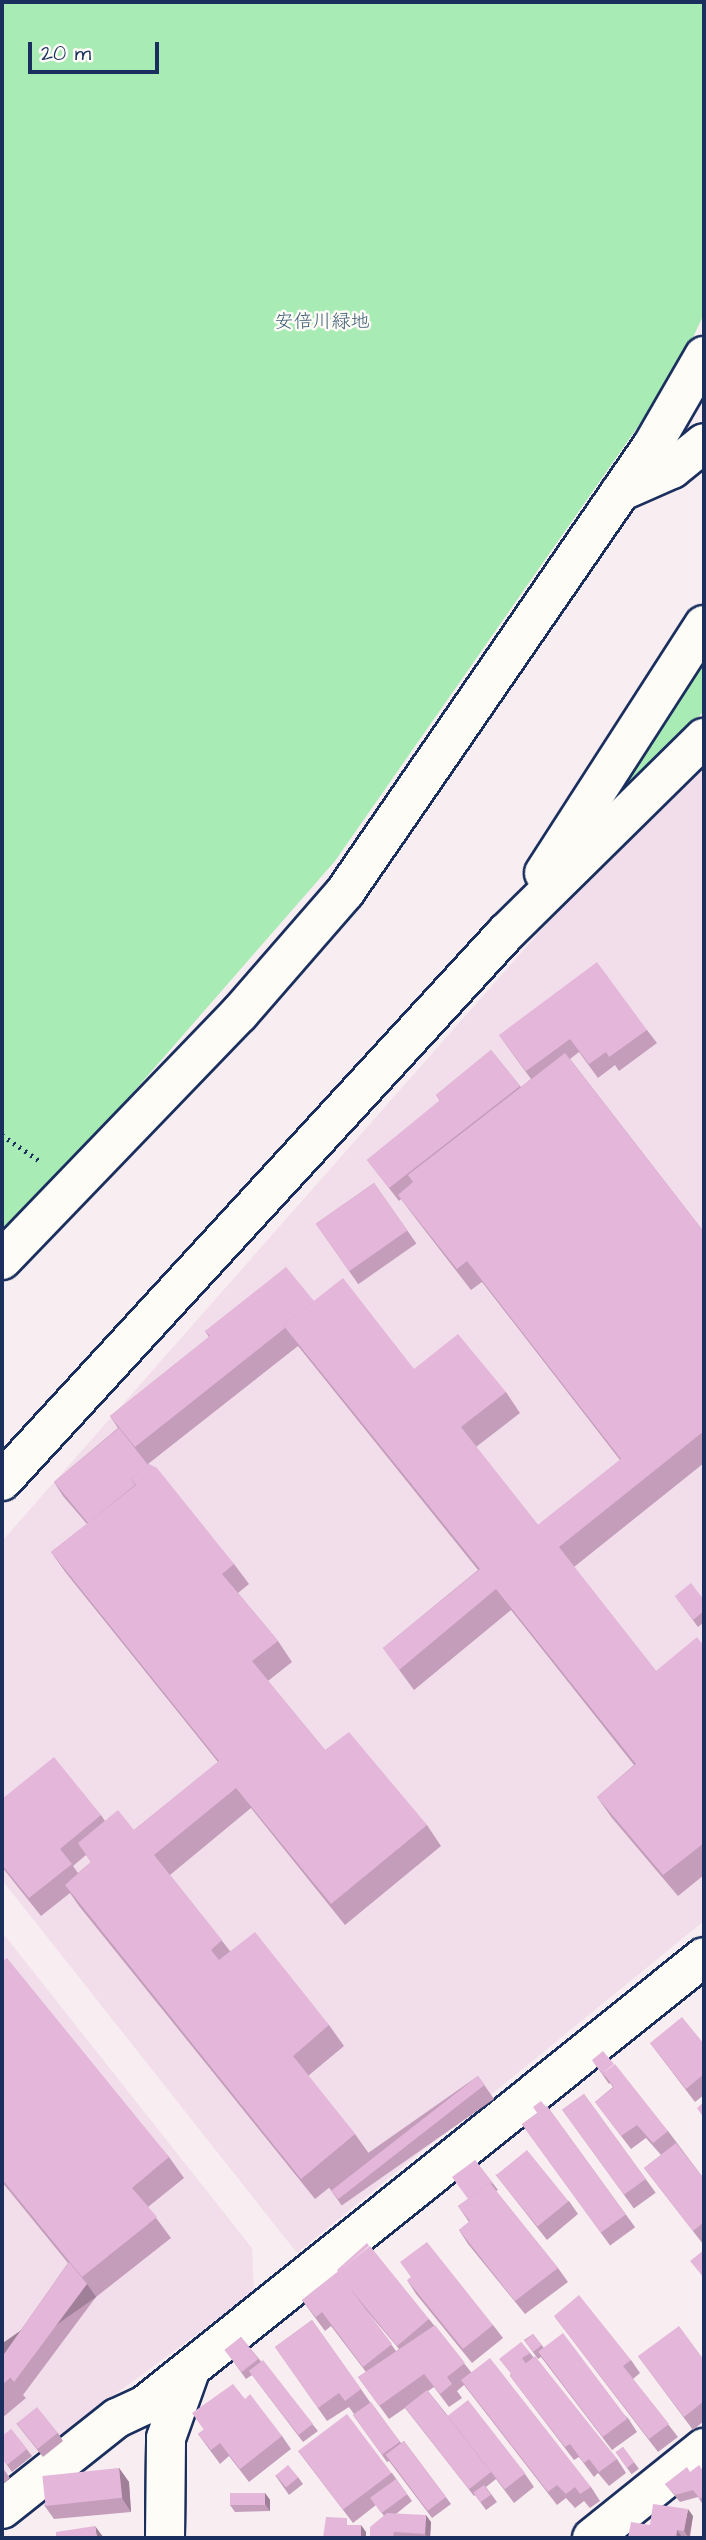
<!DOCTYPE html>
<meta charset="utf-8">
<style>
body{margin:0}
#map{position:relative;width:706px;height:2540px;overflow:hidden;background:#f8eef1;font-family:"Architects Daughter","Klee One",sans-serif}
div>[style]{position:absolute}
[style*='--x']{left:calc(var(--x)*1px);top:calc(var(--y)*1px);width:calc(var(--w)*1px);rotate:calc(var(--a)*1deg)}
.built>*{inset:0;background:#f2deea}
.green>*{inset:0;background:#a8ebb4}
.path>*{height:4.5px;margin-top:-2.25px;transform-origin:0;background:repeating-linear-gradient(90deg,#1b2f5e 0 2px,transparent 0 7px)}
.roads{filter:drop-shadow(2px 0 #1b2f5e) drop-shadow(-2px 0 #1b2f5e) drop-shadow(0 2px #1b2f5e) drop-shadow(0 -2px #1b2f5e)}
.minor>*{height:38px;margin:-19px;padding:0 19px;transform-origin:19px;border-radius:19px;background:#fdfcf7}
.wall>*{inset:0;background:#c49dbb;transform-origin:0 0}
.shaded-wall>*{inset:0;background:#a08099;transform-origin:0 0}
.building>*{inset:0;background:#e4b7da;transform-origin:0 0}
span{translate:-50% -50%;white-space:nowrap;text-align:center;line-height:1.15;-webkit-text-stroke:5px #fdfcf7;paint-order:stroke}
.park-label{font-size:19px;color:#3e5e74}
.frame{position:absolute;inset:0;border:4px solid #1b2f5e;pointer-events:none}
.scale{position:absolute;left:28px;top:42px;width:131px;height:32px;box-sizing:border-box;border:4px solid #1b2f5e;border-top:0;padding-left:9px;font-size:21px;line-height:24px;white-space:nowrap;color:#1b2f5e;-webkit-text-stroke:5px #fdfcf7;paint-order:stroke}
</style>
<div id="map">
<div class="built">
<div style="clip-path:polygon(704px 765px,704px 1921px,297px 2253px,2px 1880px,2px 1541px,549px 921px)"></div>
<div style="clip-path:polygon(2px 1932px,252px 2248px,254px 2292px,2px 2478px)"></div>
</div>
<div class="green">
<div style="clip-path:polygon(2px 2px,704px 2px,704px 314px,678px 369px,335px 861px,40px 1199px,2px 1234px)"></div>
<div style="clip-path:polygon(704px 650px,704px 711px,573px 849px)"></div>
</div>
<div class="path">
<div style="--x:2;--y:1135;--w:46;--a:34.4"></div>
</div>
<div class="roads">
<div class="minor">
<div style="--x:620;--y:492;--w:57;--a:-23.9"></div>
<div style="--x:672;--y:469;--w:41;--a:-39.1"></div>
<div style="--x:544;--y:873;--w:295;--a:-57.2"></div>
<div style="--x:2;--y:1260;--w:342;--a:-46.1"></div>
<div style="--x:239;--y:1014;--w:162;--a:-49"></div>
<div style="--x:345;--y:892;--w:541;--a:-55.46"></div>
<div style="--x:652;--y:446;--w:104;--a:-60"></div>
<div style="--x:2;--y:1481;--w:745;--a:-47.4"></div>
<div style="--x:506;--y:933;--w:278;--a:-44.6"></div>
<div style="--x:2;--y:2509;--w:147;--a:-38.4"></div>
<div style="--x:117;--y:2418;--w:31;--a:-25"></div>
<div style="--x:145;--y:2405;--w:716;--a:-38.71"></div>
<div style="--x:165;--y:2538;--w:100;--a:-89.4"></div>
<div style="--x:166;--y:2438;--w:71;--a:-70.3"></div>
<div style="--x:592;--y:2538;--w:144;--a:-38.8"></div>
</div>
</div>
<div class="wall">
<div style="clip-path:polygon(evenodd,647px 1030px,657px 1043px,619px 1071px,615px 1065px,598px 1078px,579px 1052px,570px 1059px,704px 1232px,704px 1463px,574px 1567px,656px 1671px,704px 1646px,704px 1875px,678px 1896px,612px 1818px,597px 1797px,634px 1765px,511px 1610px,414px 1690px,383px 1648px,478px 1570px,298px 1346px,148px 1464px,234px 1564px,249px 1584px,238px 1593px,278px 1641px,292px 1662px,268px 1681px,325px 1750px,427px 1825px,441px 1846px,345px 1925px,251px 1808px,170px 1875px,230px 1951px,329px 2025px,344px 2046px,308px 2076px,355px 2134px,370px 2155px,315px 2199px,79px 1906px,70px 1893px,41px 1916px,2px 1867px,2px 1799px,101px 1815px,105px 1821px,134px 1830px,218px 1762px,66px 1573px,51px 1552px,87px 1524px,63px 1496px,54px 1482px,118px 1428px,110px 1416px,209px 1337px,205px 1331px,314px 1301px,414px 1369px,506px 1392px,520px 1413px,476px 1447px,538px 1525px,620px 1460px,482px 1282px,471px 1290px,413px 1215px,401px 1199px,399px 1201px,367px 1160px,440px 1101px,436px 1095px,491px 1050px,521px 1087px,531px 1079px,499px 1035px,647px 1030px,86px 1855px,91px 1862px,78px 1873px,73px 1866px,86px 1855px)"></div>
<div style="left:374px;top:1183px;width:74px;height:71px;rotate:55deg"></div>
<div style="clip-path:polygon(675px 1596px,704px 1600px,704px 1622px,698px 1627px)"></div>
<div style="clip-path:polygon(2px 1962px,169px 2157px,184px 2178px,148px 2207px,171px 2238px,96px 2297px,23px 2395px,26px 2398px,2px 2418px,2px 2357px,68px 2263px,2px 2182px)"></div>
<div style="clip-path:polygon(650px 2043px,704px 2044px,704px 2095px,695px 2102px)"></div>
<div style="clip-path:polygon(592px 2060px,668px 2131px,704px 2179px,704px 2243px,703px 2244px,644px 2168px,661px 2155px,646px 2138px,631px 2149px,595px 2102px,613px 2087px,610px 2083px,609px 2084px)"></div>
<div style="left:478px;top:2076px;width:28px;height:186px;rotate:55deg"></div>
<div style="left:584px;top:2094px;width:122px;height:27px;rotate:54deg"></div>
<div style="left:547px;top:2106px;width:150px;height:31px;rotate:54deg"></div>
<div style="clip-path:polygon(475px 2160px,498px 2190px,496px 2191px,558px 2268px,568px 2282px,525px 2314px,468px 2244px,459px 2230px,469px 2222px,458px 2206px,468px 2199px)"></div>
<div style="clip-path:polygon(495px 2174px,569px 2201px,578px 2214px,547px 2240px)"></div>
<div style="clip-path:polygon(evenodd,338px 2272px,429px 2319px,471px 2372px,591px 2487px,600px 2501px,590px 2508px,584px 2501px,575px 2508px,566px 2498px,557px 2505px,464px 2385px,457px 2391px,462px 2398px,449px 2407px,434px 2387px,428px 2391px,448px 2416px,525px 2474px,534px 2487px,514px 2503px,496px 2479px,486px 2487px,497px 2502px,486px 2510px,475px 2495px,474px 2496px,405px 2408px,389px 2419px,358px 2377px,366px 2372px,331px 2326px,325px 2331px,302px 2300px,338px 2272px,366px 2310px,399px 2349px,396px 2351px,366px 2310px)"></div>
<div style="clip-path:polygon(407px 2280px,493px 2325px,503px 2338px,472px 2363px,416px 2294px)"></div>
<div style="clip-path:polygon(554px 2316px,631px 2360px,640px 2373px,633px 2379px,678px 2437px,658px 2452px)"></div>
<div style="clip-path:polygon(312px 2320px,370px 2402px,401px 2443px,404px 2441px,451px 2504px,432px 2518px,389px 2461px,387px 2462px,353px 2415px,367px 2405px,354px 2414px,349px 2407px,327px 2421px,275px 2347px)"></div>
<div style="clip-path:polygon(533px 2334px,544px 2348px,628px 2418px,637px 2432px,612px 2450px,541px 2357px,538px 2359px,524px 2340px)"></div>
<div style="clip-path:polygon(241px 2337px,318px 2431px,303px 2442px,252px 2375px,246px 2379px,225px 2350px)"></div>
<div style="clip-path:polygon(521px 2342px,617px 2459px,626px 2473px,609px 2486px,598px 2473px,594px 2477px,579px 2457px,574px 2460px,510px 2376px)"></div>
<div style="clip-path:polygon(638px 2356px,704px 2360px,704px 2421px,693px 2430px)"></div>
<div style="clip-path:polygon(245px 2399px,282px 2436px,291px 2449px,249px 2482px,229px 2456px,220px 2464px,198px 2434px)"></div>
<div style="clip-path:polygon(16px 2423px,58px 2433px,63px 2441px,43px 2457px)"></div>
<div style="clip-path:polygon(11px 2429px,32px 2456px,12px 2472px,2px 2458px)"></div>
<div style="left:623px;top:2447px;width:27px;height:9px;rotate:54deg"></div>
<div style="clip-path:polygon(298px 2451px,392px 2473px,412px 2501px,396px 2514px,431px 2522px,430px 2538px,370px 2538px,384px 2516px,376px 2505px,353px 2523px)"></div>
<div style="clip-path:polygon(2px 2467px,10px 2478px,2px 2485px)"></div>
<div style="clip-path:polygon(119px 2468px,129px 2482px,131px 2512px,54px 2519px,44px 2505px)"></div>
<div style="clip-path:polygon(704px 2472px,704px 2506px,698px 2497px,680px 2502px,665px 2484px)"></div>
<div style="clip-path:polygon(275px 2475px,298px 2477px,303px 2484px,289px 2495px)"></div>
<div style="clip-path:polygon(265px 2493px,270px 2500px,270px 2511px,235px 2512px,230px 2505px)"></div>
<div style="clip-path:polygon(693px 2516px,690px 2538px,682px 2537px,682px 2538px,628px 2538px,650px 2525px)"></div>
</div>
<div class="shaded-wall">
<div style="left:87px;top:2284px;width:16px;height:122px;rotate:55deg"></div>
<div style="clip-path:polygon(119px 2468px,129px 2482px,131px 2512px,122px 2498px)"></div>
<div style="clip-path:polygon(265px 2493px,270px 2500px,270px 2511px,265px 2504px)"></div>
<div style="clip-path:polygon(688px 2509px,693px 2516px,689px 2538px,684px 2531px)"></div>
<div style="clip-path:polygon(426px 2515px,431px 2522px,430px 2538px,428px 2538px,425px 2534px)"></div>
<div style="clip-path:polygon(361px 2525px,366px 2532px,366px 2538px,361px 2538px)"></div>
<div style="clip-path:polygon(95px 2526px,104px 2538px,97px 2538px)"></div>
<div style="clip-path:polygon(677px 2530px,682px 2537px,682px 2538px,676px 2538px)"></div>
</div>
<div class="building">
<div style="clip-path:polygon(597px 962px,647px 1030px,609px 1057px,606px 1052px,589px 1064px,570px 1039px,526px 1071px,499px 1035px)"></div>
<div style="clip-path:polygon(491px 1050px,520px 1086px,389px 1188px,367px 1160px,440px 1100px,436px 1095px)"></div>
<div style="clip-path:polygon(565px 1053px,704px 1232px,704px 1431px,559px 1547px,656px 1671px,697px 1637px,704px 1646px,704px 1843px,663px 1875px,597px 1797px,636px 1764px,496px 1589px,399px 1670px,383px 1648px,480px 1569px,283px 1325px,343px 1278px,414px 1369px,458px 1334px,506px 1392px,461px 1427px,538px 1525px,621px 1459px,467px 1261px,457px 1269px,398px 1195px,413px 1182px,408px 1175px)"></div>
<div style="left:374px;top:1183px;width:58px;height:71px;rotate:55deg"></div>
<div style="clip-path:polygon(286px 1267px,314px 1301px,283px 1325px,285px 1328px,135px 1447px,110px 1416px,210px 1336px,205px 1331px)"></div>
<div style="clip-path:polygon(119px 1428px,148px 1465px,131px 1479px,135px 1485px,88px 1523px,54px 1482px)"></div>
<div style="clip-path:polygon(149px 1464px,157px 1468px,234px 1564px,222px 1574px,278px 1641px,252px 1661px,325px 1750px,349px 1732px,427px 1825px,331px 1904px,236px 1788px,154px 1855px,222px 1940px,211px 1950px,219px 1960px,255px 1932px,329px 2025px,293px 2056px,355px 2134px,301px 2179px,65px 1885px,91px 1862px,78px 1843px,118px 1810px,134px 1830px,219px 1761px,51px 1552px,136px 1485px,131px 1479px)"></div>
<div style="clip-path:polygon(691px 1583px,704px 1600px,704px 1611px,693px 1620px,675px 1596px)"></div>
<div style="clip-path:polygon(54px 1757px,101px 1815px,60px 1849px,72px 1864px,29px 1898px,2px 1865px,2px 1799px)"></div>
<div style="clip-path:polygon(7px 1958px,169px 2157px,132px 2188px,157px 2217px,82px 2277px,2px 2179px,2px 1962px)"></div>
<div style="clip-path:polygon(682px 2017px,704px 2044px,704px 2074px,686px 2089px,650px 2043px)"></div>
<div style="clip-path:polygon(603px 2051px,614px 2064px,603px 2073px,605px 2076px,604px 2076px,592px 2060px)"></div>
<div style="clip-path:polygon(615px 2064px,668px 2131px,653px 2143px,637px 2125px,621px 2136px,595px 2102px,614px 2087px,603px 2073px)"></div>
<div style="left:478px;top:2076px;width:11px;height:186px;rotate:52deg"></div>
<div style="left:584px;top:2094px;width:105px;height:27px;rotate:54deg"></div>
<div style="clip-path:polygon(541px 2101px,546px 2107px,538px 2114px,533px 2107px)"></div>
<div style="clip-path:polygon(704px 2102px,704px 2118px,697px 2108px)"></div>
<div style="left:547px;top:2106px;width:134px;height:31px;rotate:54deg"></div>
<div style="clip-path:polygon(676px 2143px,704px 2179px,704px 2222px,693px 2231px,644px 2168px)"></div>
<div style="left:527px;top:2150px;width:66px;height:40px;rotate:51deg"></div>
<div style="clip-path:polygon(475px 2160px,493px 2183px,491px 2184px,490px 2183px,468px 2199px,452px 2177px)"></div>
<div style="clip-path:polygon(490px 2183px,558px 2268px,515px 2301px,459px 2230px,470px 2221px,458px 2206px)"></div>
<div style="clip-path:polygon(427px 2242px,493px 2325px,463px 2349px,407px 2280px,411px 2277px,400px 2262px)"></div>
<div style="clip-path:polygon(367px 2243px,369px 2246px,338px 2272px,337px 2270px)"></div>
<div style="clip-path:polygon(370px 2246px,429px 2319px,397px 2346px,349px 2287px,392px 2344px,363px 2367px,322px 2312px,316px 2317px,302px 2300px)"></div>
<div style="clip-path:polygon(704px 2250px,704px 2278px,690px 2261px)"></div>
<div style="clip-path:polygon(69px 2262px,87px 2284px,14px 2382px,2px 2366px,2px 2357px)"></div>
<div style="clip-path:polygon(579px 2295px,631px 2360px,623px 2366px,669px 2424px,649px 2439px,554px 2316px)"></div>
<div style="clip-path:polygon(312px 2320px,361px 2389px,345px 2401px,339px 2393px,318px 2408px,275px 2347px)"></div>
<div style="clip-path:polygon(435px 2325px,465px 2363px,447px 2377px,452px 2384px,440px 2394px,424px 2374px,379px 2406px,358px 2377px)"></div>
<div style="clip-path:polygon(679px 2326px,704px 2360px,704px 2401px,684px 2417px,638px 2356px)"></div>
<div style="left:563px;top:2333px;width:107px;height:31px;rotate:53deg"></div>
<div style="left:533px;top:2334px;width:14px;height:11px;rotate:51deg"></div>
<div style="left:241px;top:2337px;width:28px;height:21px;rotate:52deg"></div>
<div style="clip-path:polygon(521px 2342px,530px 2353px,522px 2358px,526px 2364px,512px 2375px,499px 2359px)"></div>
<div style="clip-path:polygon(535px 2356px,617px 2459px,599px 2472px,589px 2459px,584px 2463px,570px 2444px,565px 2447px,510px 2376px)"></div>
<div style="clip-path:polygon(490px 2358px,591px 2487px,580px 2494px,575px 2487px,566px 2494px,557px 2485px,548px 2492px,461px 2380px)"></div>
<div style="left:263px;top:2360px;width:81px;height:18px;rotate:52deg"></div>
<div style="clip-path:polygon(2px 2366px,11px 2377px,2px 2385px)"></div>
<div style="clip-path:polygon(233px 2384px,245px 2399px,250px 2394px,282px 2436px,240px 2469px,220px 2443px,211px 2450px,198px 2434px,204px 2430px,192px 2413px)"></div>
<div style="left:427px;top:2390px;width:104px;height:28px;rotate:52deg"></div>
<div style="left:468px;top:2400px;width:93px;height:26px;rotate:52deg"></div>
<div style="left:371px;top:2402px;width:49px;height:22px;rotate:54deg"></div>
<div style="left:37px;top:2407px;width:33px;height:26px;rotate:51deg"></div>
<div style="left:347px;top:2414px;width:74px;height:61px;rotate:53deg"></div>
<div style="clip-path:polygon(11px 2429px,27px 2449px,7px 2465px,2px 2458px,2px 2436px)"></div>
<div style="left:404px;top:2441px;width:70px;height:23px;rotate:53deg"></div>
<div style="left:623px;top:2447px;width:19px;height:9px;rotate:54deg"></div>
<div style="left:288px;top:2465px;width:16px;height:16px;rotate:50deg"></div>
<div style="clip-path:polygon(699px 2465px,704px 2472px,704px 2496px,700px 2499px,693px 2490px,675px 2495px,665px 2484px,687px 2467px,690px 2472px)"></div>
<div style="left:119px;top:2468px;width:30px;height:77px;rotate:84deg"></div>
<div style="left:396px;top:2479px;width:19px;height:32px;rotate:54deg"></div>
<div style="left:484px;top:2485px;width:12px;height:13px;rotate:55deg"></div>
<div style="left:230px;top:2493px;width:35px;height:12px"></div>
<div style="clip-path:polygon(653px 2504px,688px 2509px,684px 2531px,677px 2530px,676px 2538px,628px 2538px,631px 2522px,650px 2525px)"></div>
<div style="clip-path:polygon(387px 2513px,426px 2515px,425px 2534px,394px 2532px,393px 2538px,370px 2538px,370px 2527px)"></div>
<div style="clip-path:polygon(326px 2517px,347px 2518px,347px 2525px,361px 2525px,361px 2538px,323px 2538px)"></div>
<div style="clip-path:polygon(95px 2526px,97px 2538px,56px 2538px,56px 2532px)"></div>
<div style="clip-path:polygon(404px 2537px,427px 2538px,403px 2538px)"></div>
</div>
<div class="park-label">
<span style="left:322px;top:322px">安倍川緑地</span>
</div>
<div class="frame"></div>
<div class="scale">20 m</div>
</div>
